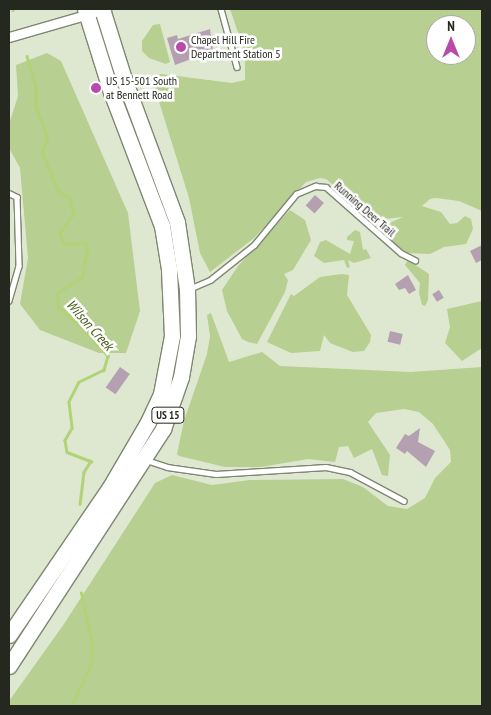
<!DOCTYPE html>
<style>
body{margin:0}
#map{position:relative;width:491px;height:715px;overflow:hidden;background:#dee8d0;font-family:"PT Sans Narrow",sans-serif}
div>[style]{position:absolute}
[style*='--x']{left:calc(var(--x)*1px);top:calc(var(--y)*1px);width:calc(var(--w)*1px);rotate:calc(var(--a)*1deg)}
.green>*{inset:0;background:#b7cf91}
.stream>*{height:2.5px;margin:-1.25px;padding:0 1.25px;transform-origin:1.25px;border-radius:1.25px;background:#b1d376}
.building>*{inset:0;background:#b5a0b1;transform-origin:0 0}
.roads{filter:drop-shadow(1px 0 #7e8771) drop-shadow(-1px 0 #7e8771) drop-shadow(0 1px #7e8771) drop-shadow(0 -1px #7e8771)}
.service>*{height:4.5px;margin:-2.25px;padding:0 2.25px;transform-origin:2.25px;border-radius:2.25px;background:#fff}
.minor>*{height:9px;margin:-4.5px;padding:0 4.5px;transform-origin:4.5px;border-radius:4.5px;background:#fff}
.trunk>*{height:15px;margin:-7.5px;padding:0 7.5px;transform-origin:7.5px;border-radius:7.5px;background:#fff}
.dots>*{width:14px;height:14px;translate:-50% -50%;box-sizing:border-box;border:2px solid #fff;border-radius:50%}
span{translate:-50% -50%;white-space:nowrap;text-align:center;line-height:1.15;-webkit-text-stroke:5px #fff;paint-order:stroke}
.shield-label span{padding:1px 4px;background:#fff;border:1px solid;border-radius:4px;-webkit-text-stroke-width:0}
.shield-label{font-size:11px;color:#25281f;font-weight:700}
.poi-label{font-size:12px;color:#25281f}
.left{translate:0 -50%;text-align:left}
.street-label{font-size:12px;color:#25281f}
.water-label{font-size:14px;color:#495e1d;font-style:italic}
.frame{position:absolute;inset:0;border:10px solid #25281f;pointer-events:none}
.north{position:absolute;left:426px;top:15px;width:50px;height:50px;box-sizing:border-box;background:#fff;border:1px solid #a8a9a5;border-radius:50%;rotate:0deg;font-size:14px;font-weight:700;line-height:20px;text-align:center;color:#25281f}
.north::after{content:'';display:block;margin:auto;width:18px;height:22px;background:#b84baa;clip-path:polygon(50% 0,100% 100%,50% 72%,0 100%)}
</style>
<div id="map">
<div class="green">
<div style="clip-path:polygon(evenodd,230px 9px,482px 9px,482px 211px,459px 201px,436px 198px,430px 199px,422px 206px,441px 212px,450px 224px,457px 223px,465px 216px,471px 219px,473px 229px,466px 244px,444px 247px,430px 254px,407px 253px,388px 240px,383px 230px,383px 226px,403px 217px,375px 220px,326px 179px,320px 178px,306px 182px,254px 238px,210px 272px,200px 253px,189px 198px,152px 79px,161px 74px,232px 83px,245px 80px,245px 53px,230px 9px,436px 25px,466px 25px,466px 55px,436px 55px,436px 25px)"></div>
<div style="clip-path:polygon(160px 24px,170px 62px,166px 64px,149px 58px,142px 51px,142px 41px,153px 25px)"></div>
<div style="clip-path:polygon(47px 53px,61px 61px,128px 213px,140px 311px,126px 353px,99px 353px,40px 330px,20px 304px,28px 258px,20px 168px,9px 148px,9px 124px,18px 96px,16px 65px)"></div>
<div style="clip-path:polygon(290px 210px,305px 220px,311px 240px,293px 270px,284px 274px,288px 280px,285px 292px,257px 344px,248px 342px,242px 339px,227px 311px,222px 290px,238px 266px)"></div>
<div style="clip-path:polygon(355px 230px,360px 232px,363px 250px,366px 249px,371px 258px,354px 263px,348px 260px,350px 267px,347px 268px,344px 260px,324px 263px,314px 256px,320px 242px,326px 240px,350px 254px,354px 241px,347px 240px,347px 237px)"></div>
<div style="clip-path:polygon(408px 260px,429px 274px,428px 300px,425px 306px,422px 305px,419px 293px,420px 283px,405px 265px)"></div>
<div style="clip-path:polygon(342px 274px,349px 275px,347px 295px,371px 335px,370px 342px,364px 351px,353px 352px,330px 343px,324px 335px,320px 351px,291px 353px,267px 342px,291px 294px,294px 296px,320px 277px)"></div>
<div style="clip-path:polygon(482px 301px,482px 348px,462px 361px,445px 343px,450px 327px,447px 309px)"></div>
<div style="clip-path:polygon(211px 313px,229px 362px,262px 352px,280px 366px,411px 372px,482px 367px,482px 706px,9px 706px,9px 701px,64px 624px,155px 483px,172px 475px,212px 485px,250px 480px,343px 479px,363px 487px,388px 506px,407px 509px,425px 498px,435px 478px,451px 462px,450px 450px,433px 424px,419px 412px,404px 409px,376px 413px,368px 422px,390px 455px,388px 476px,382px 475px,372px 449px,354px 458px,348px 446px,339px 447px,335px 462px,308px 459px,261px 467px,225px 467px,179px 456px,177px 454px,184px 421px,207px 354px,210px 336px,207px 315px)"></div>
</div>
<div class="stream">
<div style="--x:13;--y:9;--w:1;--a:90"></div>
<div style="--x:27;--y:56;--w:32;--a:74"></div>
<div style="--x:36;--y:87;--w:20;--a:90"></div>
<div style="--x:36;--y:107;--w:33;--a:69"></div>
<div style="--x:48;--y:138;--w:15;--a:113"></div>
<div style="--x:42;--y:152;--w:43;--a:67"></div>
<div style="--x:59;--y:192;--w:12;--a:24"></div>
<div style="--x:70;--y:197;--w:17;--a:77"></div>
<div style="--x:74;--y:214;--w:24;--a:126"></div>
<div style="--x:60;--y:233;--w:12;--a:70"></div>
<div style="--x:64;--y:244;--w:21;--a:-3"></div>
<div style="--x:85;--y:243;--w:6;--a:59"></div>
<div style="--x:88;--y:248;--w:31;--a:101"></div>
<div style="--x:82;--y:278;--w:28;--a:148"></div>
<div style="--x:58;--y:293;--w:14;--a:90"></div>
<div style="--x:58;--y:307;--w:31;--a:40"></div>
<div style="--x:82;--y:327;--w:39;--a:48"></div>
<div style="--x:108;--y:356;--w:15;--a:106"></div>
<div style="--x:104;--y:370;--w:28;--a:154"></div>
<div style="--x:79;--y:382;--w:22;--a:117"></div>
<div style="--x:69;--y:402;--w:26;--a:83"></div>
<div style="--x:72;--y:428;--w:14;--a:120"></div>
<div style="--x:65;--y:440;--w:12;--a:81"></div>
<div style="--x:67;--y:452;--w:26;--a:21"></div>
<div style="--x:91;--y:461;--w:13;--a:122"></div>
<div style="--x:84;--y:472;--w:32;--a:97"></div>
<div style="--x:71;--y:706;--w:49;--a:-64.5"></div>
<div style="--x:92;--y:662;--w:22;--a:-93"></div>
<div style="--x:91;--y:640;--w:48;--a:-102"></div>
</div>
<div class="building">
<div style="clip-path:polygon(210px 29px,213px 51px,175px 65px,167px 38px,177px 35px,178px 39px)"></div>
<div style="left:315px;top:195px;width:12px;height:14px;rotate:42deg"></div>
<div style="clip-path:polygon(482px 245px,482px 260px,476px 263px,470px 251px)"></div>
<div style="clip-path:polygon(408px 275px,416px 290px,409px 294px,405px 288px,399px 290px,395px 284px)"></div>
<div style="left:439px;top:290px;width:9px;height:8px;rotate:58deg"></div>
<div style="left:390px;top:331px;width:13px;height:11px;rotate:13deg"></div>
<div style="left:120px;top:367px;width:12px;height:25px;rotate:35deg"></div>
<div style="clip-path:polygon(420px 428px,418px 442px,435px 451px,426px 467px,407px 451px,405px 454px,396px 448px,405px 434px,409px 436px)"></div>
</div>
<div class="roads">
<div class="service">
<div style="--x:221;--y:9;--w:60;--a:74.6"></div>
<div style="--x:9;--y:193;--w:9;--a:27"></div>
<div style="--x:17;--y:197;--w:69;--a:88.3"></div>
<div style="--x:19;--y:266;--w:36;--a:106"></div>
<div style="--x:189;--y:289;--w:23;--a:-23"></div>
<div style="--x:210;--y:280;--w:56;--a:-38.5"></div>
<div style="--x:254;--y:245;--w:66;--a:-50.5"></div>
<div style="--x:296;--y:194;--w:21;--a:-23"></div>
<div style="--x:315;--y:186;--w:11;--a:5"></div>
<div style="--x:326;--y:187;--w:100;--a:41.3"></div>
<div style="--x:401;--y:253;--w:16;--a:27"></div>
<div style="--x:146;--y:460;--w:22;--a:18"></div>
<div style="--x:167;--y:467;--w:49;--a:8.1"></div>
<div style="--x:216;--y:474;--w:110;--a:-3.6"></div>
<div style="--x:326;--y:467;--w:25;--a:12"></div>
<div style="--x:350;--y:472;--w:61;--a:28.2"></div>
</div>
<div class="minor">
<div style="--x:9;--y:37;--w:101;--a:-16.1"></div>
</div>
<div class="trunk">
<div style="--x:9;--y:635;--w:179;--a:-55.7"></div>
<div style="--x:110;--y:487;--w:75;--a:-59.7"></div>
<div style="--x:148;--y:422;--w:31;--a:-65"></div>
<div style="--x:161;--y:394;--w:59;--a:-79.3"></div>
<div style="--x:172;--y:336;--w:67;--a:-92.6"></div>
<div style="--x:169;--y:269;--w:44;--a:-99.2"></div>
<div style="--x:162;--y:226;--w:143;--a:-110.8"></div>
<div style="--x:111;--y:92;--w:87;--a:-107.4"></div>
<div style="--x:9;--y:666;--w:283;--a:-57"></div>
<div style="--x:163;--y:429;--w:55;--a:-70.9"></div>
<div style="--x:181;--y:377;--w:42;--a:-80.3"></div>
<div style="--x:188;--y:336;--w:47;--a:-91.2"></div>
<div style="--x:187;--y:289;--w:68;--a:-98.5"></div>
<div style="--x:177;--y:222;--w:153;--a:-110.3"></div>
<div style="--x:124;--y:79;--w:73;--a:-107.4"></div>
</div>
</div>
<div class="dots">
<div style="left:181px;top:47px;background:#b84baa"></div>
<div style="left:96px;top:88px;background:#b84baa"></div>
</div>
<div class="shield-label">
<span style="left:168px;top:415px">US 15</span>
</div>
<div class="poi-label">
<span class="left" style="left:191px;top:47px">Chapel Hill Fire<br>Department Station 5</span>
<span class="left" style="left:106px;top:88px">US 15-501 South<br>at Bennett Road</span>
</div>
<div class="street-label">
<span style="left:365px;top:209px;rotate:41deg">Running Deer Trail</span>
</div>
<div class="water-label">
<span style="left:90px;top:325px;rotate:48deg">Wilson Creek</span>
</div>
<div class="frame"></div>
<div class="north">N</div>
</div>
